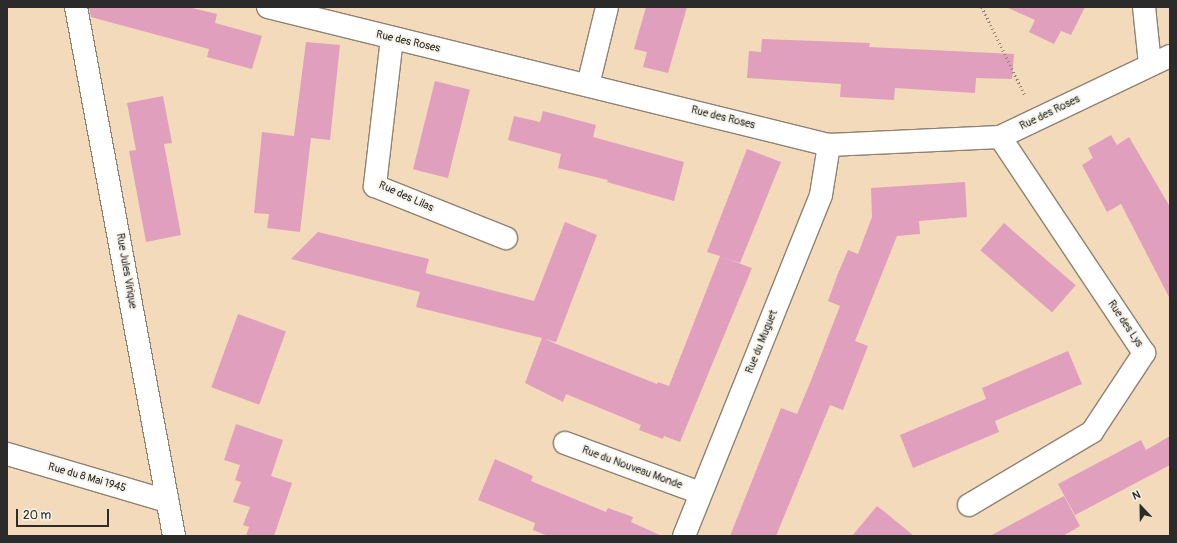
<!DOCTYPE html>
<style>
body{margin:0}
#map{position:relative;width:1177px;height:543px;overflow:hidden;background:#f3dabb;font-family:Pangolin,sans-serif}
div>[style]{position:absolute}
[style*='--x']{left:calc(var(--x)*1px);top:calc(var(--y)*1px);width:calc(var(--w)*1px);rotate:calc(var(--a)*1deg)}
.building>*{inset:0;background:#e19fbe;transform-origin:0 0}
.path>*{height:2.5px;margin-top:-1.25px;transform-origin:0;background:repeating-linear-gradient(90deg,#8f8273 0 1px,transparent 0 4px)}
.roads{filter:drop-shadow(1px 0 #8f8273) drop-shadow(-1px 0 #8f8273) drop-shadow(0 1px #8f8273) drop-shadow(0 -1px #8f8273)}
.minor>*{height:22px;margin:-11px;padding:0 11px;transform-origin:11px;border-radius:11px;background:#fff}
span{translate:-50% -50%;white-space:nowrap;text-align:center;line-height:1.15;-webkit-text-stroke:3.5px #f7f3e8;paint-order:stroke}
.street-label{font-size:11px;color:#2b2b2b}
.frame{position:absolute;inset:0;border:8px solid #2b2b2b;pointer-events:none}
.north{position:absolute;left:1121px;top:487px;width:40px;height:40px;-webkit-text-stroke:3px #f7f3e8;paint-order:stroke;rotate:338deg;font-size:11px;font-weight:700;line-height:16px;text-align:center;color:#2b2b2b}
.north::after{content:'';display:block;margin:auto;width:14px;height:18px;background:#2b2b2b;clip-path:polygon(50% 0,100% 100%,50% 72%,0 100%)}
.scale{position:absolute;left:16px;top:509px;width:93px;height:18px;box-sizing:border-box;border:2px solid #2b2b2b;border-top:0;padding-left:5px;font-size:12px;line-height:14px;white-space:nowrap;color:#2b2b2b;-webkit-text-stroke:3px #f7f3e8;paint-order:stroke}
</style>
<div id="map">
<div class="building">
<div style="clip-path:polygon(89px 7px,188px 7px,217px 14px,215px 23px,262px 36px,252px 69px,207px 57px,209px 49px,91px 17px)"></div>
<div style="clip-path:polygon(646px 7px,687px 7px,668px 73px,643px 67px,647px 52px,634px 49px)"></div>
<div style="clip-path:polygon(1006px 7px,1085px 7px,1071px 35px,1061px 31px,1054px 44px,1029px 32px,1035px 20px)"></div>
<div style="clip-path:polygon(762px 39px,870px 43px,869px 47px,1014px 54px,1012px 79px,976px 78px,975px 93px,895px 88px,894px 100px,840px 97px,841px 84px,747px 78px,749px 51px,761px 52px)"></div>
<div style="clip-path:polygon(306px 42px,340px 45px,330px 140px,311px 138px,300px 232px,267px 228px,269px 214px,254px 213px,262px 132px,294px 136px)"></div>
<div style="left:435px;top:81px;width:36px;height:91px;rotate:14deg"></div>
<div style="clip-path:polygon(163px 96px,172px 143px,164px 144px,181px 235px,146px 242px,129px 151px,136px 150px,127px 103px)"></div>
<div style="clip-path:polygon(543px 111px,596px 125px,593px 137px,684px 162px,674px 201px,607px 182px,608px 180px,558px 168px,561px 154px,508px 140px,514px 116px,540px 122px)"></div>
<div style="clip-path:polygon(1111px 135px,1117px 145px,1129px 137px,1170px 207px,1170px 299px,1121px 204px,1107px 212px,1082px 165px,1093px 158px,1088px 148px)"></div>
<div style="clip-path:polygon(747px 149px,781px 162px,740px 263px,722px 257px,752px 268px,680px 442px,664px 436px,663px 439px,639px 430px,641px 425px,566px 394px,563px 402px,525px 383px,542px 338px,416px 307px,420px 292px,291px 259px,318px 232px,429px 259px,424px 279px,425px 273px,534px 301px,565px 222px,597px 235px,556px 342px,544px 339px,657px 384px,658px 382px,669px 386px,720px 256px,707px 252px)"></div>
<div style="clip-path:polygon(965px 182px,967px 217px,919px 221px,920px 234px,897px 236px,855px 341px,868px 346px,843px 410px,830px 405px,776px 536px,730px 536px,781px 408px,797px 414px,810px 383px,840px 306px,828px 301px,837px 276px,848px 250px,858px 254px,872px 217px,871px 188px)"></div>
<div style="left:1004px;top:223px;width:95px;height:36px;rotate:41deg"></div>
<div style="left:238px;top:314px;width:51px;height:78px;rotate:20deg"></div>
<div style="clip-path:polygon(1068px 351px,1082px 384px,995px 421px,999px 432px,913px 468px,900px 435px,986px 399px,982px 388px)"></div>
<div style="clip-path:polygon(236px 424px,283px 440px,271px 476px,292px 483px,274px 536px,246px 536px,249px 527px,243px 525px,250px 507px,233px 502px,241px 482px,235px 480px,240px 465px,224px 460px)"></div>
<div style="clip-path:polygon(1170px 436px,1170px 465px,1075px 515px,1058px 484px,1141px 440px,1146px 450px)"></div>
<div style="clip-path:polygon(495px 459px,533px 476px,531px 481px,606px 512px,608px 508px,633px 517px,631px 522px,662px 536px,548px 536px,533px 530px,535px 523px,478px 500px)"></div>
<div style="clip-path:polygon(1064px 496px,1080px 526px,1063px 536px,990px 536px)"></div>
<div style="clip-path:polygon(877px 506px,886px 513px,914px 536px,852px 536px)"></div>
</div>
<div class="path">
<div style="--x:982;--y:7;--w:98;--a:64"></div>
</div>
<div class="roads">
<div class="minor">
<div style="--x:76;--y:7;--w:538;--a:79.5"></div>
<div style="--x:268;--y:7;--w:578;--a:13.82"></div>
<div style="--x:829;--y:145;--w:171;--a:-2.7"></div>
<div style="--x:1000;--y:137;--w:188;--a:-25.5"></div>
<div style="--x:1144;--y:7;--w:57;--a:84"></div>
<div style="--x:392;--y:38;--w:149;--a:96.6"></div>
<div style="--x:375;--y:186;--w:141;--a:21.7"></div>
<div style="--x:588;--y:85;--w:80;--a:-76.3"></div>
<div style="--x:565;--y:443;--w:144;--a:20.3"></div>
<div style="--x:7;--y:454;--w:167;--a:16.4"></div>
<div style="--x:969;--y:505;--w:143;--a:-30.7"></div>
<div style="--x:1092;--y:432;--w:95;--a:-56.6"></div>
<div style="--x:1144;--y:353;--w:260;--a:-123.7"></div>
<div style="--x:684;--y:536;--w:367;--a:-68.1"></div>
<div style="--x:821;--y:195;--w:51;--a:-80.9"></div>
</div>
</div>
<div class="street-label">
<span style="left:408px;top:42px;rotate:13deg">Rue des Roses</span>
<span style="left:1050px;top:113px;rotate:-26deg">Rue des Roses</span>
<span style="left:723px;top:118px;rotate:14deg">Rue des Roses</span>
<span style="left:406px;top:197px;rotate:24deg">Rue des Lilas</span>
<span style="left:126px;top:271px;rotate:80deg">Rue Jules Virique</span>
<span style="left:1125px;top:324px;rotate:56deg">Rue des Lys</span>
<span style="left:762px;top:342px;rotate:-68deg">Rue du Muguet</span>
<span style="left:632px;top:468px;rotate:20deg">Rue du Nouveau Monde</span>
<span style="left:87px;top:478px;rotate:16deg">Rue du 8 Mai 1945</span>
</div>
<div class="frame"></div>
<div class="north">N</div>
<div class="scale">20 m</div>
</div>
